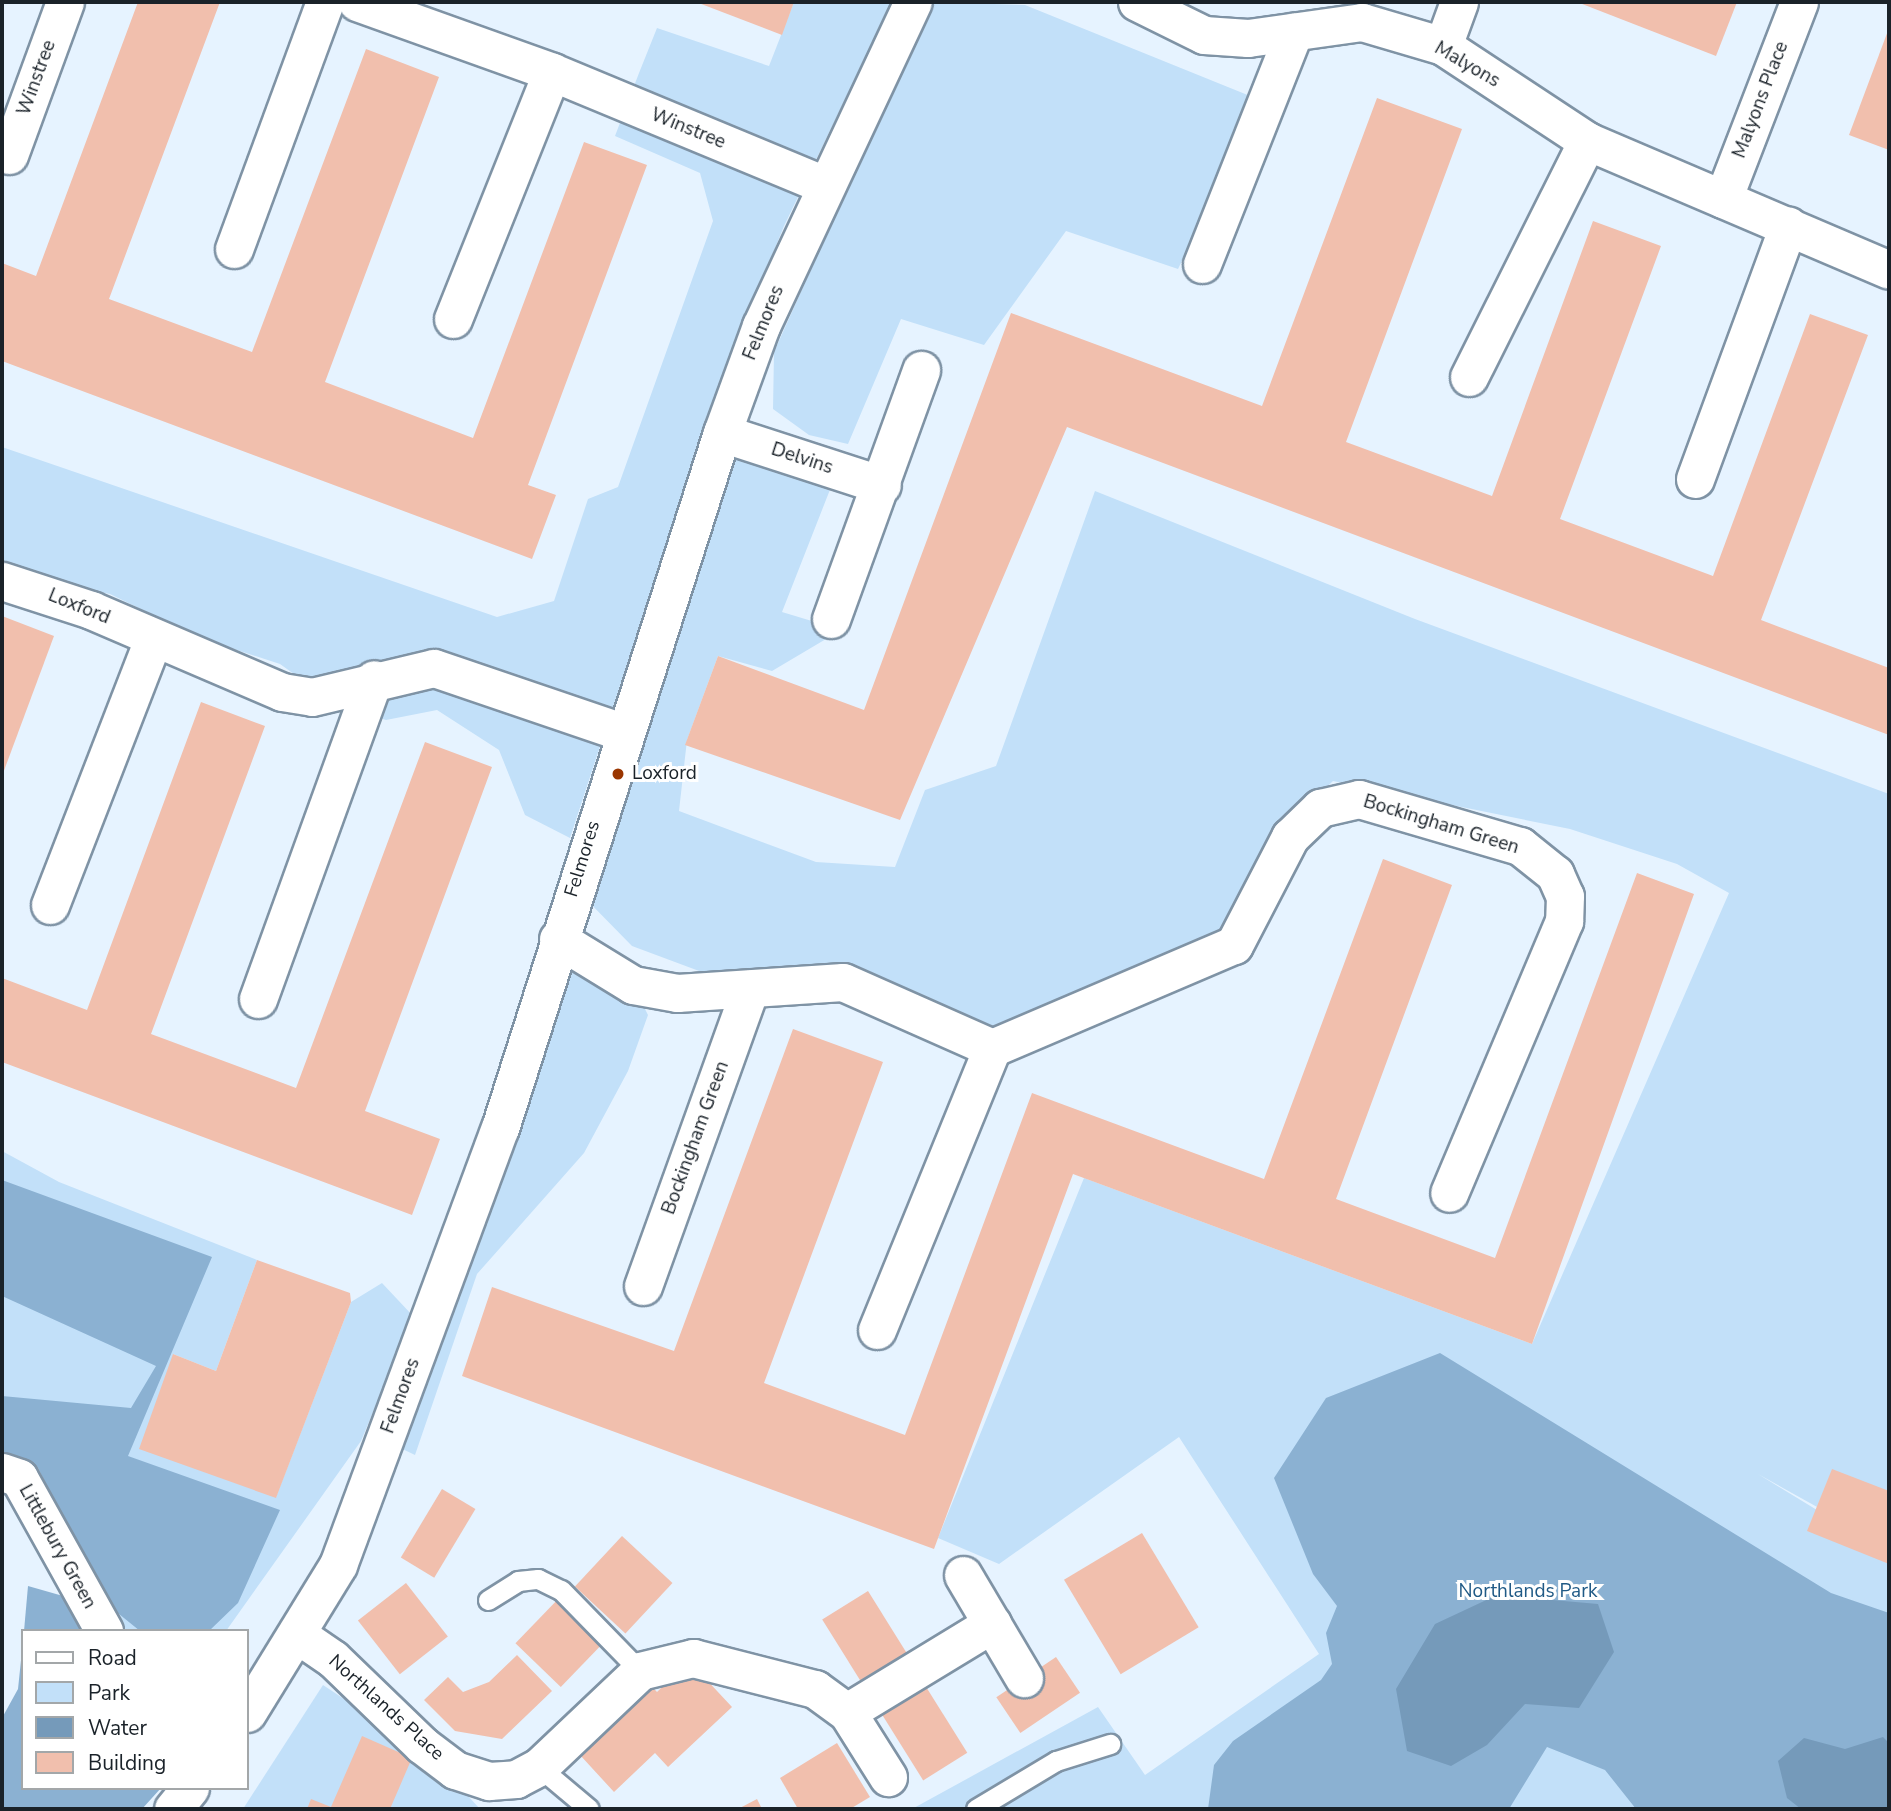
<!DOCTYPE html>
<style>
body{margin:0}
#map{position:relative;width:1891px;height:1811px;overflow:hidden;background:#e6f3ff;font-family:"Nunito Sans",sans-serif}
div>[style]{position:absolute}
[style*='--x']{left:calc(var(--x)*1px);top:calc(var(--y)*1px);width:calc(var(--w)*1px);rotate:calc(var(--a)*1deg)}
.green>*{inset:0;background:#c2e0f9}
.forest>*{inset:0;background:#8bb1d2}
.water>*{inset:0;background:#759aba}
.building>*{inset:0;background:#f1bfad;transform-origin:0 0}
.roads{filter:drop-shadow(2px 0 #7f93a5) drop-shadow(-2px 0 #7f93a5) drop-shadow(0 2px #7f93a5) drop-shadow(0 -2px #7f93a5)}
.service>*{height:19px;margin:-9.5px;padding:0 9.5px;transform-origin:9.5px;border-radius:9.5px;background:#fff}
.minor>*{height:37px;margin:-18.5px;padding:0 18.5px;transform-origin:18.5px;border-radius:18.5px;background:#fff}
.dots>*{width:19px;height:19px;translate:-50% -50%;box-sizing:border-box;border:4px solid #fff;border-radius:50%}
span{translate:-50% -50%;white-space:nowrap;text-align:center;line-height:1.15;-webkit-text-stroke:6px #fff;paint-order:stroke}
.street-label{font-size:19px;color:#1a2229}
.poi-label{font-size:19px;color:#1a2229}
.left{translate:0 -50%;text-align:left}
.park-label{font-size:19px;color:#205a86}
.frame{position:absolute;inset:0;border:4px solid #1a2229;pointer-events:none}
.legend{position:absolute;left:21px;top:1629px;width:228px;height:161px;box-sizing:border-box;background:#fff;border:2px solid #a3a7a9;margin:0;padding:9px 12px;list-style:none;font-size:21px;color:#1a2229}
.legend li{display:flex;align-items:center;gap:14px;height:35px}
.legend b{width:35px;border:2px solid #a3a7a9}
</style>
<div id="map">
<div class="green">
<div style="clip-path:polygon(794px 2px,892px 2px,784px 226px,712px 405px,570px 838px,525px 815px,499px 750px,437px 710px,386px 720px,336px 704px,280px 664px,200px 638px,110px 594px,2px 572px,2px 447px,497px 617px,554px 601px,588px 499px,618px 487px,713px 221px,700px 173px,615px 136px,639px 73px,657px 28px,769px 66px)"></div>
<div style="clip-path:polygon(931px 2px,1025px 5px,1260px 100px,1178px 269px,1066px 231px,984px 345px,901px 319px,848px 444px,809px 435px,773px 409px,774px 352px)"></div>
<div style="clip-path:polygon(726px 445px,833px 482px,782px 612px,825px 625px,826px 639px,772px 671px,718px 656px,687px 740px,679px 811px,816px 862px,895px 867px,925px 790px,996px 766px,1095px 491px,1415px 619px,1889px 794px,1889px 1547px,1758px 1474px,1889px 1554px,1889px 1809px,912px 1809px,1098px 1707px,1145px 1775px,1319px 1654px,1179px 1437px,999px 1564px,938px 1538px,1084px 1178px,1532px 1344px,1729px 893px,1677px 864px,1570px 829px,1333px 781px,1281px 831px,1234px 945px,992px 1048px,834px 976px,734px 984px,632px 946px,580px 893px)"></div>
<div style="clip-path:polygon(573px 963px,633px 985px,648px 1015px,628px 1071px,584px 1153px,477px 1274px,415px 1455px,394px 1445px,556px 990px)"></div>
<div style="clip-path:polygon(2px 1151px,59px 1182px,257px 1260px,216px 1371px,173px 1354px,276px 1497px,351px 1302px,382px 1283px,413px 1316px,361px 1441px,226px 1631px,126px 1631px,107px 1619px,38px 1468px,2px 1454px)"></div>
<div style="clip-path:polygon(323px 1685px,433px 1758px,480px 1809px,243px 1809px)"></div>
</div>
<div class="forest">
<div style="clip-path:polygon(2px 1180px,212px 1257px,128px 1456px,280px 1510px,238px 1603px,209px 1631px,140px 1631px,103px 1601px,38px 1468px,2px 1454px,2px 1396px,131px 1408px,156px 1366px,2px 1296px)"></div>
<div style="clip-path:polygon(1440px 1353px,1831px 1593px,1889px 1613px,1889px 1809px,1636px 1809px,1605px 1770px,1547px 1747px,1509px 1809px,1208px 1809px,1214px 1765px,1233px 1741px,1321px 1680px,1332px 1664px,1326px 1633px,1337px 1606px,1313px 1574px,1274px 1478px,1326px 1398px)"></div>
<div style="clip-path:polygon(28px 1586px,84px 1602px,96px 1631px,24px 1631px)"></div>
<div style="clip-path:polygon(23px 1641px,23px 1788px,161px 1788px,142px 1809px,2px 1809px,2px 1718px,18px 1689px)"></div>
</div>
<div class="water">
<div style="clip-path:polygon(1497px 1595px,1598px 1604px,1614px 1652px,1579px 1708px,1525px 1704px,1487px 1745px,1451px 1766px,1407px 1751px,1396px 1689px,1435px 1624px)"></div>
<div style="clip-path:polygon(1883px 1737px,1889px 1743px,1889px 1809px,1801px 1809px,1787px 1798px,1778px 1761px,1804px 1738px,1845px 1749px)"></div>
</div>
<div class="building">
<div style="clip-path:polygon(138px 2px,220px 2px,109px 299px,252px 352px,366px 49px,439px 77px,325px 382px,473px 438px,584px 142px,647px 165px,528px 485px,556px 495px,532px 559px,2px 361px,2px 263px,36px 276px)"></div>
<div style="clip-path:polygon(696px 2px,794px 2px,782px 35px)"></div>
<div style="clip-path:polygon(1577px 2px,1737px 2px,1716px 56px)"></div>
<div style="clip-path:polygon(1889px 28px,1889px 150px,1849px 135px)"></div>
<div style="clip-path:polygon(1377px 98px,1462px 129px,1346px 442px,1492px 496px,1593px 221px,1661px 246px,1560px 519px,1713px 576px,1810px 314px,1868px 335px,1761px 620px,1889px 668px,1889px 735px,1067px 427px,900px 820px,685px 745px,718px 656px,864px 710px,1011px 313px,1262px 406px)"></div>
<div style="clip-path:polygon(2px 616px,54px 636px,2px 776px)"></div>
<div style="clip-path:polygon(201px 702px,265px 726px,151px 1034px,296px 1088px,425px 742px,492px 767px,365px 1111px,440px 1139px,412px 1215px,2px 1062px,2px 978px,87px 1010px)"></div>
<div style="clip-path:polygon(1383px 859px,1452px 885px,1336px 1199px,1495px 1258px,1637px 873px,1694px 894px,1532px 1344px,1073px 1174px,934px 1549px,462px 1376px,492px 1287px,674px 1351px,793px 1029px,883px 1062px,764px 1383px,905px 1435px,1032px 1093px,1264px 1179px)"></div>
<div style="clip-path:polygon(257px 1260px,350px 1293px,351px 1302px,276px 1498px,139px 1449px,173px 1354px,216px 1371px)"></div>
<div style="clip-path:polygon(1832px 1469px,1889px 1491px,1889px 1564px,1807px 1531px)"></div>
<div style="left:442px;top:1489px;width:39px;height:80px;rotate:31deg"></div>
<div style="left:1142px;top:1533px;width:110px;height:91px;rotate:59deg"></div>
<div style="left:622px;top:1536px;width:69px;height:69px;rotate:43deg"></div>
<div style="left:406px;top:1583px;width:68px;height:61px;rotate:52deg"></div>
<div style="left:868px;top:1591px;width:83px;height:54px;rotate:58deg"></div>
<div style="left:562px;top:1595px;width:63px;height:67px;rotate:44deg"></div>
<div style="clip-path:polygon(517px 1655px,552px 1691px,502px 1739px,455px 1731px,424px 1700px,448px 1677px,463px 1692px,489px 1682px)"></div>
<div style="left:1056px;top:1657px;width:43px;height:72px;rotate:56deg"></div>
<div style="clip-path:polygon(689px 1661px,732px 1707px,668px 1767px,655px 1753px,614px 1792px,569px 1743px,641px 1675px,657px 1692px)"></div>
<div style="left:918px;top:1674px;width:93px;height:52px;rotate:58deg"></div>
<div style="clip-path:polygon(362px 1736px,412px 1758px,390px 1809px,307px 1809px,311px 1799px,331px 1807px)"></div>
<div style="clip-path:polygon(837px 1743px,870px 1797px,850px 1809px,798px 1809px,780px 1778px)"></div>
<div style="clip-path:polygon(757px 1799px,762px 1809px,738px 1809px)"></div>
</div>
<div class="roads">
<div class="service">
<div style="--x:488;--y:1600;--w:36;--a:-32"></div>
<div style="--x:518;--y:1581;--w:20;--a:-6"></div>
<div style="--x:538;--y:1579;--w:25;--a:26"></div>
<div style="--x:561;--y:1590;--w:113;--a:45.7"></div>
<div style="--x:539;--y:1767;--w:65;--a:40"></div>
<div style="--x:976;--y:1809;--w:93;--a:-31"></div>
<div style="--x:1056;--y:1761;--w:57;--a:-17.5"></div>
</div>
<div class="minor">
<div style="--x:357;--y:2;--w:207;--a:19.7"></div>
<div style="--x:552;--y:72;--w:295;--a:22.5"></div>
<div style="--x:1137;--y:2;--w:75;--a:26.2"></div>
<div style="--x:1204;--y:35;--w:44;--a:3.9"></div>
<div style="--x:1248;--y:38;--w:115;--a:-8"></div>
<div style="--x:1362;--y:22;--w:84;--a:16.5"></div>
<div style="--x:1443;--y:46;--w:173;--a:33.4"></div>
<div style="--x:1587;--y:141;--w:328;--a:23.1"></div>
<div style="--x:1443;--y:46;--w:47;--a:-70"></div>
<div style="--x:9;--y:155;--w:163;--a:-69.9"></div>
<div style="--x:1723;--y:199;--w:211;--a:-68.9"></div>
<div style="--x:234;--y:249;--w:263;--a:-69.8"></div>
<div style="--x:1202;--y:264;--w:250;--a:-68.4"></div>
<div style="--x:453;--y:319;--w:266;--a:-68.2"></div>
<div style="--x:1469;--y:377;--w:264;--a:-63.4"></div>
<div style="--x:722;--y:433;--w:168;--a:18"></div>
<div style="--x:1695;--y:479;--w:270;--a:-69.8"></div>
<div style="--x:2;--y:581;--w:94;--a:18"></div>
<div style="--x:91;--y:610;--w:208;--a:23.2"></div>
<div style="--x:282;--y:692;--w:30;--a:9"></div>
<div style="--x:312;--y:697;--w:125;--a:-13.4"></div>
<div style="--x:434;--y:668;--w:199;--a:18.8"></div>
<div style="--x:831;--y:619;--w:265;--a:-70.1"></div>
<div style="--x:50;--y:905;--w:285;--a:-68.8"></div>
<div style="--x:558;--y:939;--w:88;--a:31.5"></div>
<div style="--x:633;--y:985;--w:45;--a:10.3"></div>
<div style="--x:677;--y:993;--w:166;--a:-3.8"></div>
<div style="--x:843;--y:982;--w:163;--a:23.9"></div>
<div style="--x:992;--y:1048;--w:263;--a:-23.1"></div>
<div style="--x:1234;--y:945;--w:122;--a:-62.6"></div>
<div style="--x:1290;--y:837;--w:42;--a:-44"></div>
<div style="--x:1320;--y:808;--w:40;--a:-13"></div>
<div style="--x:1359;--y:799;--w:168;--a:16.3"></div>
<div style="--x:1520;--y:846;--w:45;--a:38.7"></div>
<div style="--x:1555;--y:874;--w:24;--a:66"></div>
<div style="--x:1565;--y:896;--w:25;--a:92"></div>
<div style="--x:1564;--y:921;--w:295;--a:112.9"></div>
<div style="--x:258;--y:999;--w:340;--a:-70.1"></div>
<div style="--x:643;--y:1286;--w:316;--a:-70.2"></div>
<div style="--x:877;--y:1330;--w:305;--a:-67.8"></div>
<div style="--x:2;--y:1472;--w:18;--a:19"></div>
<div style="--x:19;--y:1478;--w:175;--a:60.9"></div>
<div style="--x:963;--y:1575;--w:120;--a:59.4"></div>
<div style="--x:298;--y:1635;--w:42;--a:34.4"></div>
<div style="--x:333;--y:1659;--w:124;--a:44"></div>
<div style="--x:422;--y:1745;--w:41;--a:37.1"></div>
<div style="--x:455;--y:1770;--w:36;--a:18"></div>
<div style="--x:489;--y:1781;--w:27;--a:-4"></div>
<div style="--x:516;--y:1779;--w:26;--a:-28"></div>
<div style="--x:539;--y:1767;--w:139;--a:-43.5"></div>
<div style="--x:640;--y:1671;--w:55;--a:-13.8"></div>
<div style="--x:693;--y:1658;--w:126;--a:14.3"></div>
<div style="--x:815;--y:1689;--w:39;--a:36"></div>
<div style="--x:847;--y:1712;--w:77;--a:57.8"></div>
<div style="--x:847;--y:1712;--w:170;--a:-31.3"></div>
<div style="--x:247;--y:1713;--w:174;--a:-58.4"></div>
<div style="--x:338;--y:1565;--w:466;--a:-69.7"></div>
<div style="--x:500;--y:1128;--w:730;--a:-72.29"></div>
<div style="--x:722;--y:433;--w:114;--a:-70"></div>
<div style="--x:761;--y:326;--w:358;--a:-64.9"></div>
<div style="--x:173;--y:1809;--w:27;--a:-51"></div>
</div>
</div>
<div class="dots">
<div style="left:618px;top:774px;background:#9a3600"></div>
</div>
<div class="street-label">
<span style="left:1467px;top:65px;rotate:30deg">Malyons</span>
<span style="left:37px;top:78px;rotate:-70deg">Winstree</span>
<span style="left:1761px;top:100px;rotate:-69deg">Malyons Place</span>
<span style="left:688px;top:129px;rotate:22deg">Winstree</span>
<span style="left:764px;top:323px;rotate:-68deg">Felmores</span>
<span style="left:802px;top:459px;rotate:18deg">Delvins</span>
<span style="left:79px;top:607px;rotate:22deg">Loxford</span>
<span style="left:1441px;top:825px;rotate:17deg">Bockingham Green</span>
<span style="left:583px;top:859px;rotate:-73deg">Felmores</span>
<span style="left:696px;top:1138px;rotate:-70deg">Bockingham Green</span>
<span style="left:401px;top:1396px;rotate:-70deg">Felmores</span>
<span style="left:57px;top:1547px;rotate:61deg">Littlebury Green</span>
<span style="left:386px;top:1708px;rotate:42deg">Northlands Place</span>
</div>
<div class="poi-label">
<span class="left" style="left:632px;top:774px">Loxford</span>
</div>
<div class="park-label">
<span style="left:1528px;top:1592px">Northlands Park</span>
</div>
<div class="frame"></div>
<ul class="legend">
<li><b style="height:9px;background:#fff"></b>Road</li>
<li><b style="height:19px;background:#c2e0f9"></b>Park</li>
<li><b style="height:19px;background:#759aba"></b>Water</li>
<li><b style="height:19px;background:#f1bfad"></b>Building</li>
</ul>
</div>
